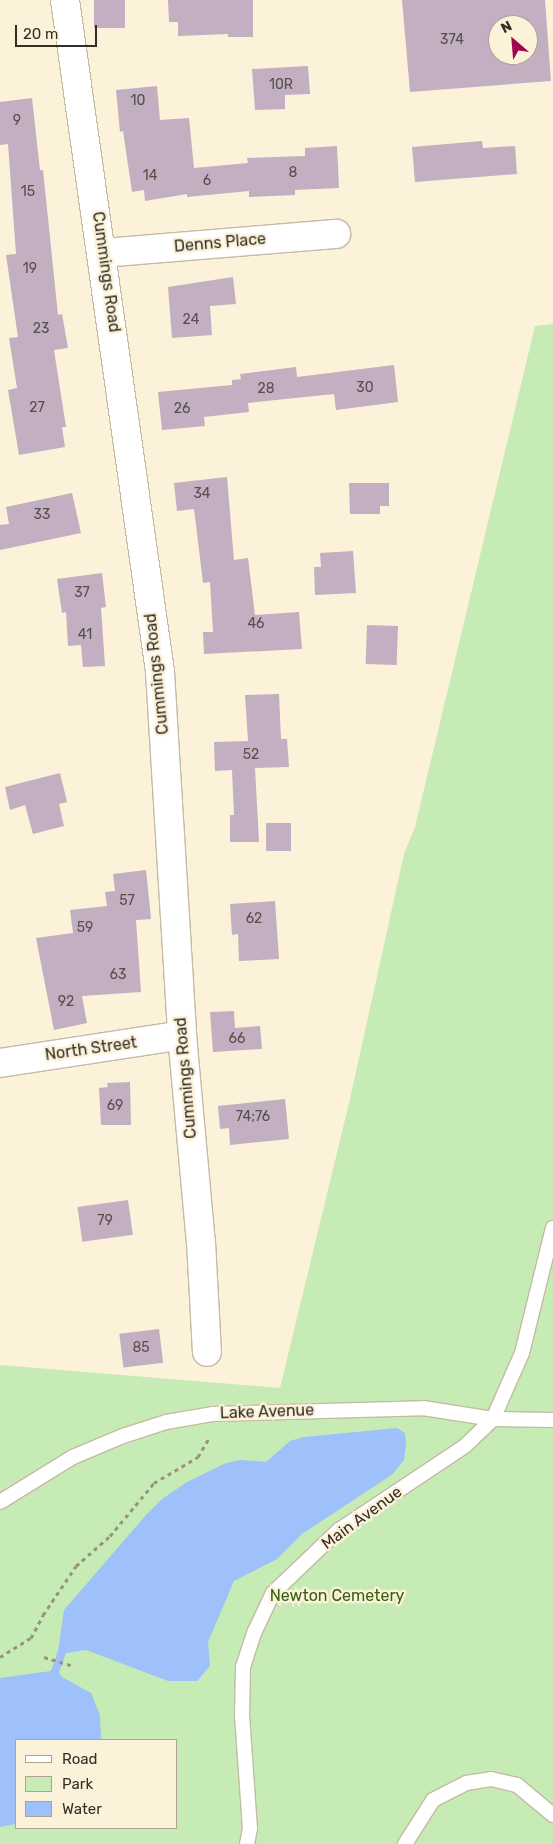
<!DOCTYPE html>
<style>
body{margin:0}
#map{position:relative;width:553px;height:1844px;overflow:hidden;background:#fcf1d9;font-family:Rubik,sans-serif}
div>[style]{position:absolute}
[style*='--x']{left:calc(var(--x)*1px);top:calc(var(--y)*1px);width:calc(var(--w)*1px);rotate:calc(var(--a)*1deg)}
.green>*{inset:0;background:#c6ebb4}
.water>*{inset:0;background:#9ec0fb}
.building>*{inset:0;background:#c2afc1;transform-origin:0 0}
.path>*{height:3px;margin-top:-1.5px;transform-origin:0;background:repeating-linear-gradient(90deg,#9a9281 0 4px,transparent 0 8px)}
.roads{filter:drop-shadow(1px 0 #c5baa3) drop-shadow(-1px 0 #c5baa3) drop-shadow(0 1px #c5baa3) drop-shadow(0 -1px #c5baa3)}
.lane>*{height:14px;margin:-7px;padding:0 7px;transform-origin:7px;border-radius:7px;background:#fff}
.street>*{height:28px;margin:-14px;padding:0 14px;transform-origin:14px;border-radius:14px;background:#fff}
span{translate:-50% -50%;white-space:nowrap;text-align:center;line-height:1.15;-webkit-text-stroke:5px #fcf1d9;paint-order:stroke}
.number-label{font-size:14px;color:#584f4d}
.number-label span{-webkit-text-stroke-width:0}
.street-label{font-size:16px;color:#342f26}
.park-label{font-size:16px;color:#32620e}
.legend{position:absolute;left:15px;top:1739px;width:162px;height:90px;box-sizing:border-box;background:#fcf1d9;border:1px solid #aca391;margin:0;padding:6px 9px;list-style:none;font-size:15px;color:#342f26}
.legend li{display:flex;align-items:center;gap:10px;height:25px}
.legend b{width:25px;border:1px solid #aca391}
.north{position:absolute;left:488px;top:15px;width:50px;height:50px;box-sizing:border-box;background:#fcf1d9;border:1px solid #aca391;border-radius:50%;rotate:333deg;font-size:14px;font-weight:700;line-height:20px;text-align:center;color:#342f26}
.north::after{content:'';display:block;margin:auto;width:18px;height:22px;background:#9f074e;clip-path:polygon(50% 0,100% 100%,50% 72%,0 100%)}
.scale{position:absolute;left:15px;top:25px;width:82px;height:22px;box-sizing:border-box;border:2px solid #342f26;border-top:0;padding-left:6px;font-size:15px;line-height:18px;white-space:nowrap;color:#342f26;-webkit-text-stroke:4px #fcf1d9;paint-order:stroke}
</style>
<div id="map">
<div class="green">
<div style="clip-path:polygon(evenodd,553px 324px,553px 1844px,0 1844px,0 1365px,280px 1388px,350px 1099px,404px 854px,415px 827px,535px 326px,553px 324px,16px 1740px,176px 1740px,176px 1828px,16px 1828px,16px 1740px)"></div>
</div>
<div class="water">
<div style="clip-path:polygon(397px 1428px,405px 1433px,406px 1445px,404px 1460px,393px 1474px,302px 1534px,277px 1559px,234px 1581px,208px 1642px,210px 1666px,197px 1681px,168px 1681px,86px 1650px,66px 1653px,59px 1673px,62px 1677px,91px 1693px,100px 1715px,101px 1740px,16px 1740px,16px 1824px,0 1827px,0 1678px,51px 1671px,58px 1651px,64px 1610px,146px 1515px,162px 1499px,187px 1482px,226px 1463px,240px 1460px,266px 1462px,290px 1441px,304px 1437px)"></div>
</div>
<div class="building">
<div style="left:94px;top:0;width:31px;height:28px"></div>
<div style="clip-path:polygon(168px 0,253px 0,253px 37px,228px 37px,228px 34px,178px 36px,178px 22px,169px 22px)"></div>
<div style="clip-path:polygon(evenodd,402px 0,545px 0,551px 81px,410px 92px,402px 0,498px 25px,528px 25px,528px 55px,498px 55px,498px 25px)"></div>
<div style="clip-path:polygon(308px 66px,310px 94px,285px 95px,285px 109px,255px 110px,252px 69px)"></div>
<div style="clip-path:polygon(157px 86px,160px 120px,189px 118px,194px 168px,248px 163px,247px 158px,305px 156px,305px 148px,337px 146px,339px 188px,295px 190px,295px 195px,249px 197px,249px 191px,187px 197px,187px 194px,145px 201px,144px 190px,132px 192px,123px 131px,120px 132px,116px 90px)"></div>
<div style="clip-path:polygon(32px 98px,40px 170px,43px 170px,58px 315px,62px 314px,68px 348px,54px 350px,66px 427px,62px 427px,65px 447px,19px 455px,8px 390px,17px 388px,9px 338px,18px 337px,6px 255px,16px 254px,8px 144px,0 145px,0 102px)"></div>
<div style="clip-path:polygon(482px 141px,483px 148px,515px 146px,517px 174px,415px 182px,412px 147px)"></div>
<div style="clip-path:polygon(233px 277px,236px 304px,210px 306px,212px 335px,172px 338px,168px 287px)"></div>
<div style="clip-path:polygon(394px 365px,398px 402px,336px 410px,334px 394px,248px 403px,249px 412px,204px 417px,205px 426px,162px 430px,158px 392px,232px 385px,232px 380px,241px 379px,240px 374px,296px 367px,297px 377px)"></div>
<div style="clip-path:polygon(227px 477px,234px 560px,248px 558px,255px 615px,299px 612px,302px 649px,204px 654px,203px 632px,213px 632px,210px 582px,203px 583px,194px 509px,177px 511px,174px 483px)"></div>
<div style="clip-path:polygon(349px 483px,389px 483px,389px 506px,380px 506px,380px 514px,350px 514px)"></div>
<div style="clip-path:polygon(72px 493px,81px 533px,0 550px,0 525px,9px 524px,6px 507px)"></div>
<div style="clip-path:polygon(353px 551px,356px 593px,315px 595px,314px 567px,321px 567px,320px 553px)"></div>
<div style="clip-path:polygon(102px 573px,106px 607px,101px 608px,105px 666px,83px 667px,81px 645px,68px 646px,66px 612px,62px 613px,57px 579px)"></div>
<div style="left:367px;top:625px;width:31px;height:39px;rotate:2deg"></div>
<div style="clip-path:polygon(279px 694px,281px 739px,287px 739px,289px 767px,255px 768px,259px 842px,230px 842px,230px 815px,234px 815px,232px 770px,215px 771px,214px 742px,248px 741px,245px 695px)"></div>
<div style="clip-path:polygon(60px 773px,67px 802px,59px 804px,64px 826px,33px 834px,25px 805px,10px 810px,5px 787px)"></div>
<div style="left:266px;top:823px;width:25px;height:28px"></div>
<div style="clip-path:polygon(146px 870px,151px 919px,136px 920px,141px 992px,82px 996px,87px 1023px,54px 1030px,36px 938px,73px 933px,70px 910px,107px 906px,105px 892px,115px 891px,113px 874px)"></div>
<div style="clip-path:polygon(275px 901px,279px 959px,239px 961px,238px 934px,232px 935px,230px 904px)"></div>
<div style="clip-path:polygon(234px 1011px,235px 1028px,260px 1026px,262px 1049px,213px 1052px,210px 1012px)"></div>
<div style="clip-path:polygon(130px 1082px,131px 1125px,101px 1125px,99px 1088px,108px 1087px,107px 1083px)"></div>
<div style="clip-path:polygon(285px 1099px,289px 1139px,230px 1145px,229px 1128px,220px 1129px,218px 1106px)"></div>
<div style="left:128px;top:1200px;width:35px;height:51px;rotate:82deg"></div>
<div style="left:159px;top:1329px;width:34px;height:40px;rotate:83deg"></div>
</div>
<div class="path">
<div style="--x:0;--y:1657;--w:36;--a:-32"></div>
<div style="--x:31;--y:1638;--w:26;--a:-62"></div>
<div style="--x:43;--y:1615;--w:59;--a:-56"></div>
<div style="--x:76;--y:1566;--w:45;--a:-41.4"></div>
<div style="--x:110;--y:1536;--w:69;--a:-50.3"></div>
<div style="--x:154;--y:1483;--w:51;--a:-30.6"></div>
<div style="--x:198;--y:1457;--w:24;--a:-60"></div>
<div style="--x:44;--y:1657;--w:28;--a:17"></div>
</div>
<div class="roads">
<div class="lane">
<div style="--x:0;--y:1502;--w:86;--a:-31.7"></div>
<div style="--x:73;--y:1457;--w:54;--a:-22.8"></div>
<div style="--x:123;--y:1436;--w:45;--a:-18"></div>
<div style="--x:166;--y:1422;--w:48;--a:-9.7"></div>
<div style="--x:213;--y:1414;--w:210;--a:-1.6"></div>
<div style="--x:423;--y:1408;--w:71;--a:8.9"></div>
<div style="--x:493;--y:1419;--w:60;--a:1"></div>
<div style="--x:247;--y:1844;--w:15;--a:-79"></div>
<div style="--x:250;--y:1829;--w:113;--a:-94"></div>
<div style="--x:242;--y:1716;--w:49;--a:-88.8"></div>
<div style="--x:243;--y:1667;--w:38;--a:-72"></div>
<div style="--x:255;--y:1631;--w:42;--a:-64.7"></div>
<div style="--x:273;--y:1593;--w:91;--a:-43.7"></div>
<div style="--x:339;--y:1530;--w:151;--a:-33.7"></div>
<div style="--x:465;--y:1446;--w:39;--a:-44"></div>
<div style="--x:493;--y:1419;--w:72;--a:-66.3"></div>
<div style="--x:522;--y:1353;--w:129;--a:-76.1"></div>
<div style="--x:405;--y:1844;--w:52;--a:-57.5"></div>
<div style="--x:433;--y:1800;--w:37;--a:-27"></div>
<div style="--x:466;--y:1783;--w:25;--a:-9"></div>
<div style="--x:491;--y:1779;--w:27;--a:13"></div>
<div style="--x:517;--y:1785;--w:47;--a:39.8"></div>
</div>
<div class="street">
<div style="--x:65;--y:0;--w:679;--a:81.95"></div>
<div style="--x:160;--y:672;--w:364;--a:86.5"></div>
<div style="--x:182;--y:1035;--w:208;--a:84.8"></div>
<div style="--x:201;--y:1242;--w:110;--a:86.9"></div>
<div style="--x:103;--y:253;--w:234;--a:-4.7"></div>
<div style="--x:0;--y:1063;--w:184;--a:-8.7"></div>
</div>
</div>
<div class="number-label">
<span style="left:452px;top:40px">374</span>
<span style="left:281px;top:85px">10R</span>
<span style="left:138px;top:101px">10</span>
<span style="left:17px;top:121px">9</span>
<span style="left:293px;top:173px">8</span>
<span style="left:150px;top:176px">14</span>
<span style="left:207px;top:181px">6</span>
<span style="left:28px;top:192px">15</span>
<span style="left:30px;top:269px">19</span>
<span style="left:191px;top:320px">24</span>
<span style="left:41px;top:329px">23</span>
<span style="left:365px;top:388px">30</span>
<span style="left:266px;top:389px">28</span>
<span style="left:37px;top:408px">27</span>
<span style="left:182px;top:409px">26</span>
<span style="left:202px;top:494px">34</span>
<span style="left:42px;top:515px">33</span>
<span style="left:82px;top:593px">37</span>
<span style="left:256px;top:624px">46</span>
<span style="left:85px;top:635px">41</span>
<span style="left:251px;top:755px">52</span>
<span style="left:127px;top:901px">57</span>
<span style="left:254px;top:919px">62</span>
<span style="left:85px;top:928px">59</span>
<span style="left:118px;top:975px">63</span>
<span style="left:66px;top:1002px">92</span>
<span style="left:237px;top:1039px">66</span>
<span style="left:115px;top:1106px">69</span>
<span style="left:253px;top:1117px">74;76</span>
<span style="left:105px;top:1221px">79</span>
<span style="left:141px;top:1348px">85</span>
</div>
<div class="street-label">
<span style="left:220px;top:243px;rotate:-5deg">Denns Place</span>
<span style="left:106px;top:272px;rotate:82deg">Cummings Road</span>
<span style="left:157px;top:674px;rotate:-96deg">Cummings Road</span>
<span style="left:91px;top:1049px;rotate:-8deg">North Street</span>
<span style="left:186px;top:1078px;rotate:-95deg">Cummings Road</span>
<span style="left:267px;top:1412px;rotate:-2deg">Lake Avenue</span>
<span style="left:362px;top:1518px;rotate:-36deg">Main Avenue</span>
</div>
<div class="park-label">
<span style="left:337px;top:1596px">Newton Cemetery</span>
</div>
<ul class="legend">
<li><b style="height:6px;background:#fff"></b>Road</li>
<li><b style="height:14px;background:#c6ebb4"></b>Park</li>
<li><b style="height:14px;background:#9ec0fb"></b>Water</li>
</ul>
<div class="north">N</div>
<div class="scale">20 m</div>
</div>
